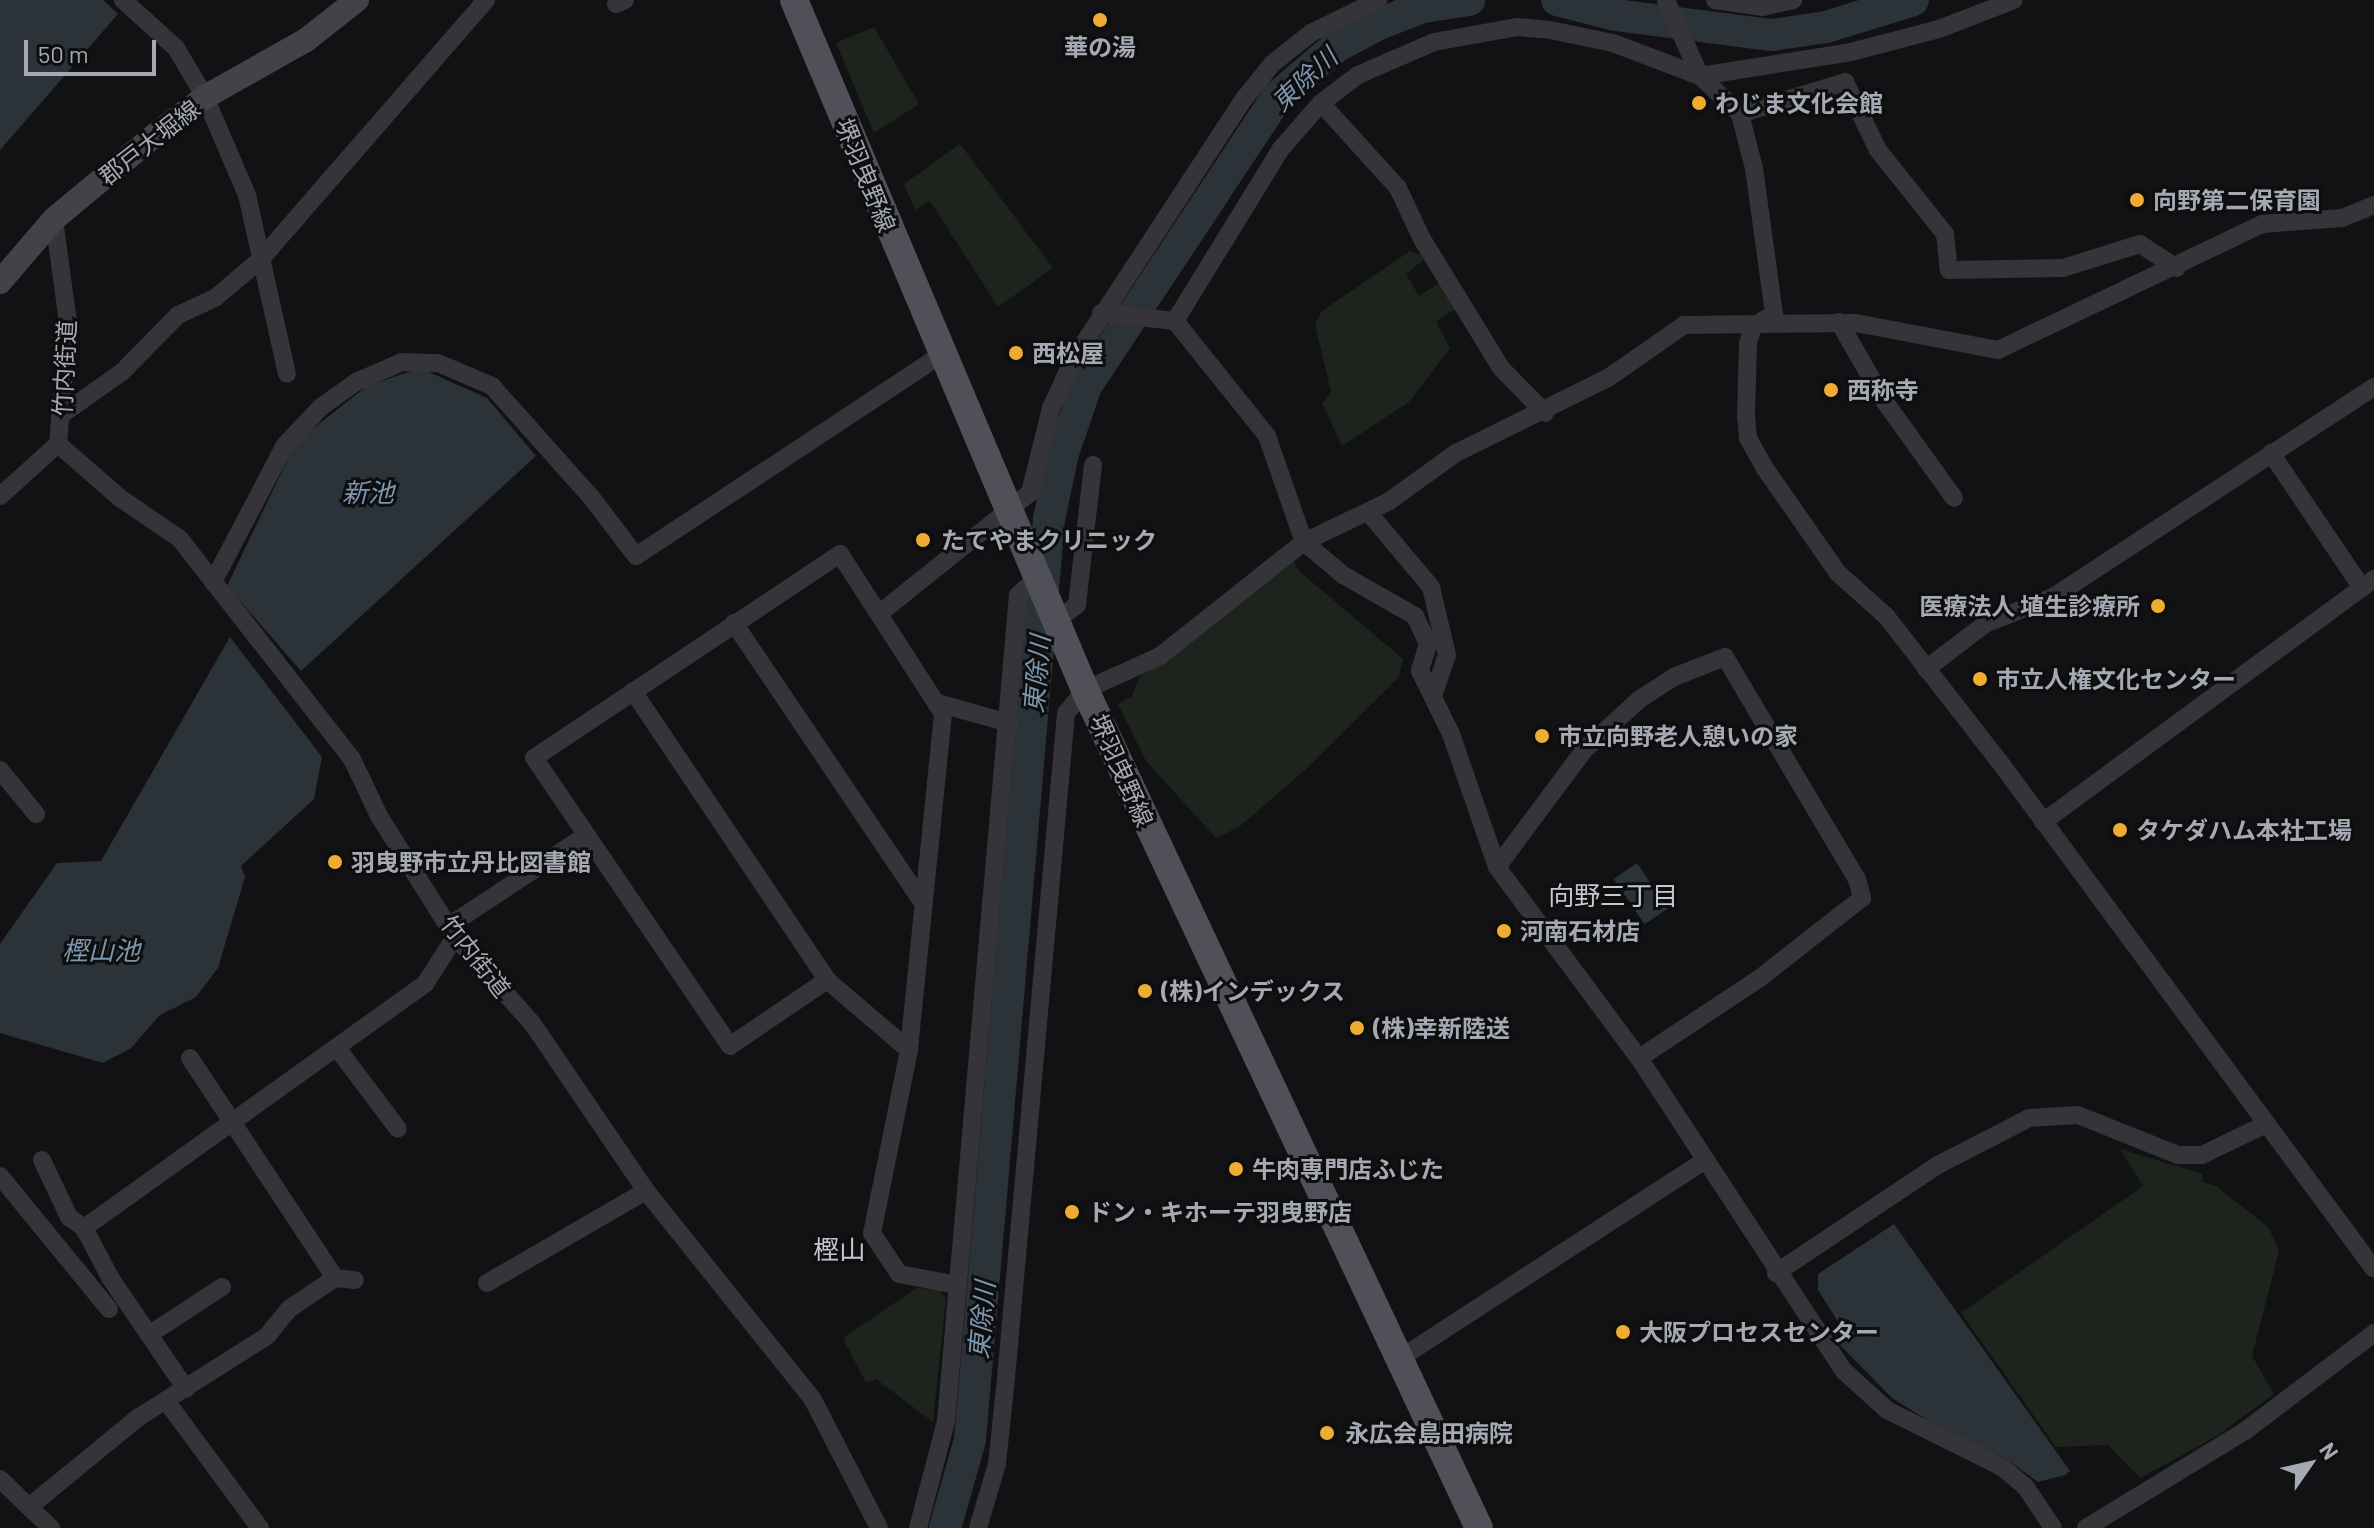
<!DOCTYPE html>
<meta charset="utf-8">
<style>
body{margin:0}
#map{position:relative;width:2374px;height:1528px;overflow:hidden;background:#121214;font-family:Barlow,"Noto Sans JP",sans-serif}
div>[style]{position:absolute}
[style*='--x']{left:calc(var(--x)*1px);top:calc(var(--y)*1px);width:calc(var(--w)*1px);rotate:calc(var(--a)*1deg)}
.green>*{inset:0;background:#1d241e}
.water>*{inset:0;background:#2b3339;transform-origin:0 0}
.river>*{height:32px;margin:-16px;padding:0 16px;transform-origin:16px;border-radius:16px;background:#2b3339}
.minor>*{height:18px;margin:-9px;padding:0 9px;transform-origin:9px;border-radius:9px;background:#343439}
.secondary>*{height:24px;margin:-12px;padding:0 12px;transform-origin:12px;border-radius:12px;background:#424349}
.primary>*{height:28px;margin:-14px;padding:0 14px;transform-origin:14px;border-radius:14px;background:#505158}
.dots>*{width:22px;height:22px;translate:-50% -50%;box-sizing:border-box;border:4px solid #0e0e0f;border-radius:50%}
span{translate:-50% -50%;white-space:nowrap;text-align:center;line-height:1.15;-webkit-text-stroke:6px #0e0e0f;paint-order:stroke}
.poi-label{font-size:24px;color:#a4a9b4;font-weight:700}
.left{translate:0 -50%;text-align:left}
.right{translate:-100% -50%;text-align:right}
.street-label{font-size:24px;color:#a4a9b4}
.water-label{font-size:26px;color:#7b97af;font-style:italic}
.neighbourhood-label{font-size:26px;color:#c5c8d1}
.north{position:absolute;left:2270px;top:1424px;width:80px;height:80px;-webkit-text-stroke:6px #0e0e0f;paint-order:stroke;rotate:56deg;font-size:22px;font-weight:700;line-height:32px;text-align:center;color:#a4a9b4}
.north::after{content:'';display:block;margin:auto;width:28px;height:36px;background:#a4a9b4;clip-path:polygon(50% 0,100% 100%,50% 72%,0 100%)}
.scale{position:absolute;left:24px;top:40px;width:132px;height:36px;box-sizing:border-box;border:4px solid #a4a9b4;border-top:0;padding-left:10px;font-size:24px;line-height:28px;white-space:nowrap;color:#a4a9b4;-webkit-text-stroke:6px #0e0e0f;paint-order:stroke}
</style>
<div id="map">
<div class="green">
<div style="clip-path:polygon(874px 27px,919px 104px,874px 133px,836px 43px)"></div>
<div style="clip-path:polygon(960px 144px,1053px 268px,998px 307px,930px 201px,915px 210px,904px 184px)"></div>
<div style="clip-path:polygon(1410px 251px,1427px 257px,1406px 274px,1419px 296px,1443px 281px,1455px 309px,1436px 322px,1450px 348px,1409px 402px,1342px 446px,1322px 403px,1331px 392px,1315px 324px,1322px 311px)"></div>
<div style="clip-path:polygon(1291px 556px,1299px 571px,1403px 659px,1399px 677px,1304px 771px,1239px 827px,1216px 838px,1146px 761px,1118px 704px,1132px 696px,1139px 677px,1218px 621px)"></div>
<div style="clip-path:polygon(2120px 1149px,2202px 1174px,2203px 1182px,2216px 1186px,2268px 1227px,2279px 1251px,2252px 1356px,2274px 1394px,2215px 1437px,2140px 1478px,2108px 1445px,2056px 1447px,1961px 1313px,2143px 1186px)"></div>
<div style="clip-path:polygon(917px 1288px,939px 1290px,946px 1298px,933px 1422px,876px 1379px,866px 1383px,843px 1338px)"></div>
</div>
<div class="water">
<div style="clip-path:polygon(0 0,103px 0,118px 14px,0 150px)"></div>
<div style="clip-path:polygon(420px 368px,487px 398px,536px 456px,301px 671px,227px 586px,296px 442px,367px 386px)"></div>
<div style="clip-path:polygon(230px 637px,322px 757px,314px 799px,241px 866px,245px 877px,218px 968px,196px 997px,160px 1015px,131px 1048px,103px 1063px,0 1033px,0 944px,57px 863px,101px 861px)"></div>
<div style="left:1637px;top:863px;width:55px;height:28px;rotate:56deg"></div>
<div style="clip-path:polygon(1894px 1224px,2070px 1471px,2065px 1475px,2038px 1482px,2005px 1458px,1945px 1431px,1892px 1398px,1839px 1344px,1842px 1328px,1818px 1290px,1818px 1274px)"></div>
</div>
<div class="river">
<div style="--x:1557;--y:0;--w:60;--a:14.5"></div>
<div style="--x:1615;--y:15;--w:158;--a:7.3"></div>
<div style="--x:1772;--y:35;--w:55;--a:-8.4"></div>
<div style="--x:1826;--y:27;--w:91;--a:-17.2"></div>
<div style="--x:945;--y:1528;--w:91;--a:-74.1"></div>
<div style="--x:970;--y:1440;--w:924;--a:-85.1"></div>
<div style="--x:1049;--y:519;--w:67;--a:-78"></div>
<div style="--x:1063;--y:453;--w:71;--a:-71.1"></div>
<div style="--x:1086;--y:386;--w:346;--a:-56.5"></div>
<div style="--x:1277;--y:97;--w:79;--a:-40.4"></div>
<div style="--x:1337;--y:46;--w:50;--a:-27.6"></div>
<div style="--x:1381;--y:23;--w:45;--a:-20.9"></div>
<div style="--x:1423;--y:7;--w:47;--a:-8.7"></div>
</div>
<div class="minor">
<div style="--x:123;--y:0;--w:72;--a:42.2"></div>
<div style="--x:176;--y:48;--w:57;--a:59.4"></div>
<div style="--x:205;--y:97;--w:107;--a:66.8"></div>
<div style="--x:247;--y:195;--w:183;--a:77.4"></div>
<div style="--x:1666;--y:0;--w:83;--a:65.9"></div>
<div style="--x:1700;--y:76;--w:55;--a:43.5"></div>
<div style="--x:1740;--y:114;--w:56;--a:75.5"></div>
<div style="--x:1754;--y:168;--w:147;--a:82.2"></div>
<div style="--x:1774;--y:314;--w:24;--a:150"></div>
<div style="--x:1753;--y:326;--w:18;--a:106"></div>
<div style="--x:1748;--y:343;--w:72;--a:91.6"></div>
<div style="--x:1746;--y:415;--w:23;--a:85"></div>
<div style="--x:1748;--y:438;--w:33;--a:61"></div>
<div style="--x:1764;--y:467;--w:129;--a:55.1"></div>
<div style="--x:1838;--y:573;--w:64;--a:41.9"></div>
<div style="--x:1886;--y:616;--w:184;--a:52.1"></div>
<div style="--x:1999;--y:761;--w:631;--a:53.57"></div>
<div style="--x:1715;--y:0;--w:49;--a:8.3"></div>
<div style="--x:1763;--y:7;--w:31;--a:-13"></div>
<div style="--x:616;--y:4;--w:10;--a:-24"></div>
<div style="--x:1321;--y:103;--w:115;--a:47.8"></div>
<div style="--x:1398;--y:188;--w:56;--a:64.8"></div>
<div style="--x:1422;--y:239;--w:151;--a:58.5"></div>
<div style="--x:1501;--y:368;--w:63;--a:45.6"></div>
<div style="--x:1740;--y:114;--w:110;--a:-16.9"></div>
<div style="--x:1845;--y:82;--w:76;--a:64.1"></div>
<div style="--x:1878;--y:150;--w:107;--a:51.4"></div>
<div style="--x:1945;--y:234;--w:36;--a:84"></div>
<div style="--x:1949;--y:270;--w:114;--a:-1"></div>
<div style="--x:2063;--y:268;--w:81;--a:-17.3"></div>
<div style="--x:2140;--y:244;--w:44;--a:33"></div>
<div style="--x:54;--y:219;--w:105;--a:82.3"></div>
<div style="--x:68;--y:323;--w:121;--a:94.7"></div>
<div style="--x:1101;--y:313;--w:74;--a:6.2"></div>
<div style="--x:1175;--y:321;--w:147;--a:51.3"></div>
<div style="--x:1267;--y:436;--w:112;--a:70.8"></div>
<div style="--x:1304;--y:542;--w:51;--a:40.2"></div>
<div style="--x:1343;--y:575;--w:83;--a:29.7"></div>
<div style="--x:1415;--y:616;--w:31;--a:65"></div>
<div style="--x:1428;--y:644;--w:28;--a:107"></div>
<div style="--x:1420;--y:671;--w:70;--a:63.8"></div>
<div style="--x:1451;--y:734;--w:141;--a:70.9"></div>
<div style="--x:1497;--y:867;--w:238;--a:53.4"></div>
<div style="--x:1639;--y:1058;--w:374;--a:56.8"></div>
<div style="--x:1844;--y:1371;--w:58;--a:42.2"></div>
<div style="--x:1887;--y:1410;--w:128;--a:26.4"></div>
<div style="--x:2002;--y:1467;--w:30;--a:40"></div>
<div style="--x:2025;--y:1486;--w:50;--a:56.3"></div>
<div style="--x:1175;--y:321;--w:201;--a:-58.4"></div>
<div style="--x:1280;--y:150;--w:62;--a:-48.9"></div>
<div style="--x:1321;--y:103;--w:46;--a:-37.1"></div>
<div style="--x:1358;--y:75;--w:83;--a:-23.5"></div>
<div style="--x:1434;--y:42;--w:84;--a:-10.2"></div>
<div style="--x:1517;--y:27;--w:33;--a:5"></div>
<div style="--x:1550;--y:30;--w:64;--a:11.7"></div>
<div style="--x:1613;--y:43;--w:93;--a:20.8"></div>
<div style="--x:1700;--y:76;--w:153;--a:-9"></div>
<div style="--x:1851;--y:52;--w:91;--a:-14.6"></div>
<div style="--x:1939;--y:29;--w:80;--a:-21.1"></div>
<div style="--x:1839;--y:322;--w:92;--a:60.1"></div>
<div style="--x:1885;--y:402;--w:118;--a:54.3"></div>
<div style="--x:64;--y:413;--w:71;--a:-35.3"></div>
<div style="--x:122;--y:372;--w:80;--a:-45.5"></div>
<div style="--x:178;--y:315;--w:41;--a:-24.7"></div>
<div style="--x:215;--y:298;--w:60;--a:-40.3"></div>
<div style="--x:261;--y:259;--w:343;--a:-49"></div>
<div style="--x:58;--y:444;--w:82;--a:41.1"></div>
<div style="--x:120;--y:498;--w:73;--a:34.3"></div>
<div style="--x:180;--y:539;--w:279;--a:52"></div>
<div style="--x:352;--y:759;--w:63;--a:64.7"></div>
<div style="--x:379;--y:816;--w:143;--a:57.9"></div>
<div style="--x:455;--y:937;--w:115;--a:48.2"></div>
<div style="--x:532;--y:1023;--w:203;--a:55.8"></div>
<div style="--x:646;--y:1191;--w:265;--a:51.3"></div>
<div style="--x:812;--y:1398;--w:146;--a:62.7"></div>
<div style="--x:2271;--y:453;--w:163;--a:56"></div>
<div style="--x:0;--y:496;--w:78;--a:-41.9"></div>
<div style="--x:1368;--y:512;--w:98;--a:50"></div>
<div style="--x:1431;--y:587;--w:70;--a:76.8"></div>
<div style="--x:1447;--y:655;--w:43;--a:108.9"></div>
<div style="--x:213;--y:582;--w:155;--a:-62.3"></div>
<div style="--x:285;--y:445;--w:52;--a:-46.5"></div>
<div style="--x:321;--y:407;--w:43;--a:-35.5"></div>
<div style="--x:356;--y:382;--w:50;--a:-23.5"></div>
<div style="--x:402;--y:362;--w:36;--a:2"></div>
<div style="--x:438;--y:363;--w:59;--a:23.1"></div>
<div style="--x:492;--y:386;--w:149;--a:48.3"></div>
<div style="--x:591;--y:497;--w:74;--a:52.7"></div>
<div style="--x:636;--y:556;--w:365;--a:-33.4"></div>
<div style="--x:880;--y:613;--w:192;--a:-38.7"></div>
<div style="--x:1030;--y:493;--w:88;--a:-76.1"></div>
<div style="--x:1051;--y:408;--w:53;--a:-65.4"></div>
<div style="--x:1073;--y:360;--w:312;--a:-56.8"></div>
<div style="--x:1244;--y:99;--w:45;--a:-51.3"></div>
<div style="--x:1272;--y:64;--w:50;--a:-38.5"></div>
<div style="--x:1311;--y:33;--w:75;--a:-26.2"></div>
<div style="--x:1055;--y:622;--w:28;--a:-38"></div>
<div style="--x:1077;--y:605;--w:141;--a:-83.5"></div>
<div style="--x:734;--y:623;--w:336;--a:56"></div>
<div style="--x:1926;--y:669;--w:74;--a:-37.3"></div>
<div style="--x:1985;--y:624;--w:73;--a:-21.7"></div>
<div style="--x:2053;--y:597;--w:384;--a:-33.2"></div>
<div style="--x:633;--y:691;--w:348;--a:56.1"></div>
<div style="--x:827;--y:980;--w:108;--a:40.5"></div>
<div style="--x:941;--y:704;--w:71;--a:15.6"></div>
<div style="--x:0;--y:770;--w:57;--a:50.7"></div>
<div style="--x:2043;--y:822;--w:411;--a:-36.3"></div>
<div style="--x:1497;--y:867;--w:147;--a:-53.3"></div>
<div style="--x:1585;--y:749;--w:74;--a:-42.3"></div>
<div style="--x:1640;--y:699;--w:40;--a:-32.9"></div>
<div style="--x:1674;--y:677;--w:55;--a:-21.4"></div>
<div style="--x:1725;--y:657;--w:258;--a:59.3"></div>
<div style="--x:1857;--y:879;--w:20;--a:75"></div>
<div style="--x:1862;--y:898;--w:130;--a:141.9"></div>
<div style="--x:1760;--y:978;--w:145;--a:146.5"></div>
<div style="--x:450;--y:925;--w:162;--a:-33.4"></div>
<div style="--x:827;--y:980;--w:117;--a:145.8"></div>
<div style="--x:730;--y:1046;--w:348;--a:-124.2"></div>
<div style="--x:534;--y:758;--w:368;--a:-33.7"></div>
<div style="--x:840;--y:554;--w:190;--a:57.2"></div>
<div style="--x:943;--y:714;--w:338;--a:95.8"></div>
<div style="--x:909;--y:1050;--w:187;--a:101.4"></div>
<div style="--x:872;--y:1233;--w:49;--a:56.6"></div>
<div style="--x:899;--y:1274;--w:60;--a:10.6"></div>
<div style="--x:337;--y:1048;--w:101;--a:53"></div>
<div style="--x:190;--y:1058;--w:263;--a:56.6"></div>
<div style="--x:42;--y:1160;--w:63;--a:64.7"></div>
<div style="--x:69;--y:1217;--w:19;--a:36"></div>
<div style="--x:84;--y:1228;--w:58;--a:62.1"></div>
<div style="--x:111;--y:1279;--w:133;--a:55.7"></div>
<div style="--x:0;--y:1176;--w:172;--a:50.7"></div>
<div style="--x:84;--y:1228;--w:419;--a:-35.6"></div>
<div style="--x:425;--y:984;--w:56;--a:-57.4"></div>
<div style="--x:1776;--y:1273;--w:195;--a:-33.7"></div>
<div style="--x:1938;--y:1165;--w:102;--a:-27.3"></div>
<div style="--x:2029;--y:1118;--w:49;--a:-3.5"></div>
<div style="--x:2078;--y:1115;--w:108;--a:21.8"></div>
<div style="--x:2178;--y:1155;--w:24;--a:0"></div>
<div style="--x:2202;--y:1155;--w:71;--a:-25.8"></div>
<div style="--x:487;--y:1283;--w:184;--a:-30.1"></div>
<div style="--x:150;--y:1334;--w:86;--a:-33.1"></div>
<div style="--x:1399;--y:1359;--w:365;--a:-33"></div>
<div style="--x:167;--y:1402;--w:157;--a:53.6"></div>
<div style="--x:0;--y:1479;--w:71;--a:43.9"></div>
<div style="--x:29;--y:1507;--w:142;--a:-39.3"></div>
<div style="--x:139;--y:1417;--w:151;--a:-32.3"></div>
<div style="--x:267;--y:1336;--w:35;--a:-51"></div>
<div style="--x:289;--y:1309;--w:55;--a:-34"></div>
<div style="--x:335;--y:1278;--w:20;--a:6"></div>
<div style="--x:918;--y:1528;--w:111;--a:-75.3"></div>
<div style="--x:946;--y:1421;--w:829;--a:-85.02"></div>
<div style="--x:1018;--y:595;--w:24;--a:-42"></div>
<div style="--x:978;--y:1528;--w:67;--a:-73.5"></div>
<div style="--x:997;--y:1464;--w:86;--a:-84"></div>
<div style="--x:1006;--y:1378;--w:668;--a:-84.84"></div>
<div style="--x:1066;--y:713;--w:30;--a:-50"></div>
<div style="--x:1085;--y:690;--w:82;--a:-24.4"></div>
<div style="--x:1160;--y:656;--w:184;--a:-38.4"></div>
<div style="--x:1304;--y:542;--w:93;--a:-25.5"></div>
<div style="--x:1388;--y:502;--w:84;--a:-35.8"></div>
<div style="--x:1456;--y:453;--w:169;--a:-26.3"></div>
<div style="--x:1608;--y:378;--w:93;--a:-34.9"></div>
<div style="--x:1684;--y:325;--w:172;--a:-0.7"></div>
<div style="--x:1856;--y:323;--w:145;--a:10.8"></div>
<div style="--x:1998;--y:350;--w:293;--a:-25.5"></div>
<div style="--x:2262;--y:224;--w:80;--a:-4.3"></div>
<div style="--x:2342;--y:218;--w:35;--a:-22"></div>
<div style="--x:2086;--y:1528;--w:186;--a:-31.4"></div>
<div style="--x:2245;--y:1431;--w:162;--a:-37.2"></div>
</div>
<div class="secondary">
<div style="--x:0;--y:282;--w:83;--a:-49.4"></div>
<div style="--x:54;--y:219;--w:138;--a:-39.7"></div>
<div style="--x:160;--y:131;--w:56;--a:-37.1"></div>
<div style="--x:205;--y:97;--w:116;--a:-29.4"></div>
<div style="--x:306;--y:40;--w:65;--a:-38.1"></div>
</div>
<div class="primary">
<div style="--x:794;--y:0;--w:749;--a:67.13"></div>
<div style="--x:1085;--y:690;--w:926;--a:64.82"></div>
</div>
<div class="dots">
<div style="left:1100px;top:20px;background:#eead30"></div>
<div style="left:1699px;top:103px;background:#eead30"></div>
<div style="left:2137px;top:200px;background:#eead30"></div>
<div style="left:1016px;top:353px;background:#eead30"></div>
<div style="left:1831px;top:390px;background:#eead30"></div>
<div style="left:923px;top:540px;background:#eead30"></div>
<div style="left:2158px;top:606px;background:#eead30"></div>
<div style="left:1980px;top:679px;background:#eead30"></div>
<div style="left:1542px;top:736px;background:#eead30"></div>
<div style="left:2120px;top:830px;background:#eead30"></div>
<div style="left:335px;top:862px;background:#eead30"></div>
<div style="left:1504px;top:931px;background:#eead30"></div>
<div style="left:1145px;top:991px;background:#eead30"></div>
<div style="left:1357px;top:1028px;background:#eead30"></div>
<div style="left:1236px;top:1169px;background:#eead30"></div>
<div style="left:1072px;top:1212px;background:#eead30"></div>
<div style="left:1623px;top:1332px;background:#eead30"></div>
<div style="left:1327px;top:1433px;background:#eead30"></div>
</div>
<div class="poi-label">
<span style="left:1100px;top:47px">華の湯</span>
<span class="left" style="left:1715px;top:103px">わじま文化会館</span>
<span class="left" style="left:2153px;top:200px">向野第二保育園</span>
<span class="left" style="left:1032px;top:353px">西松屋</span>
<span class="left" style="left:1847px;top:390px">西称寺</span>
<span class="left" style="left:941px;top:540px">たてやまクリニック</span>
<span class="right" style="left:2140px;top:606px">医療法人 埴生診療所</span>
<span class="left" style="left:1996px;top:679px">市立人権文化センター</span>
<span class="left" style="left:1558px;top:736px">市立向野老人憩いの家</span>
<span class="left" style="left:2136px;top:830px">タケダハム本社工場</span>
<span class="left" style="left:351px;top:862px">羽曳野市立丹比図書館</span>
<span class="left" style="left:1520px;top:931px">河南石材店</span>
<span class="left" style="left:1161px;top:991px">(株)インデックス</span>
<span class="left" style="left:1373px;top:1028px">(株)幸新陸送</span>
<span class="left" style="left:1252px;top:1169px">牛肉専門店ふじた</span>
<span class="left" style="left:1088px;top:1212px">ドン・キホーテ羽曳野店</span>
<span class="left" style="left:1639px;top:1332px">大阪プロセスセンター</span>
<span class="left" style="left:1345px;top:1433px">永広会島田病院</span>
</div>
<div class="street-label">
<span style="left:149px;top:142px;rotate:-38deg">郡戸大堀線</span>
<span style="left:866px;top:175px;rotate:68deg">堺羽曳野線</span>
<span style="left:64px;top:368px;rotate:-87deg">竹内街道</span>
<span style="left:1122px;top:770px;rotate:66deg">堺羽曳野線</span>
<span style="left:476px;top:956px;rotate:52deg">竹内街道</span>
</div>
<div class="water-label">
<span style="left:1304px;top:79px;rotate:-43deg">東除川</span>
<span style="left:368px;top:492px">新池</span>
<span style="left:1036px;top:674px;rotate:-85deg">東除川</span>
<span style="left:101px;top:950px">樫山池</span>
<span style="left:981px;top:1320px;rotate:-85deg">東除川</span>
</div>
<div class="neighbourhood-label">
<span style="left:1613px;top:895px">向野三丁目</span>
<span style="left:839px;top:1249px">樫山</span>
</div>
<div class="north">N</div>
<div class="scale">50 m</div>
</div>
